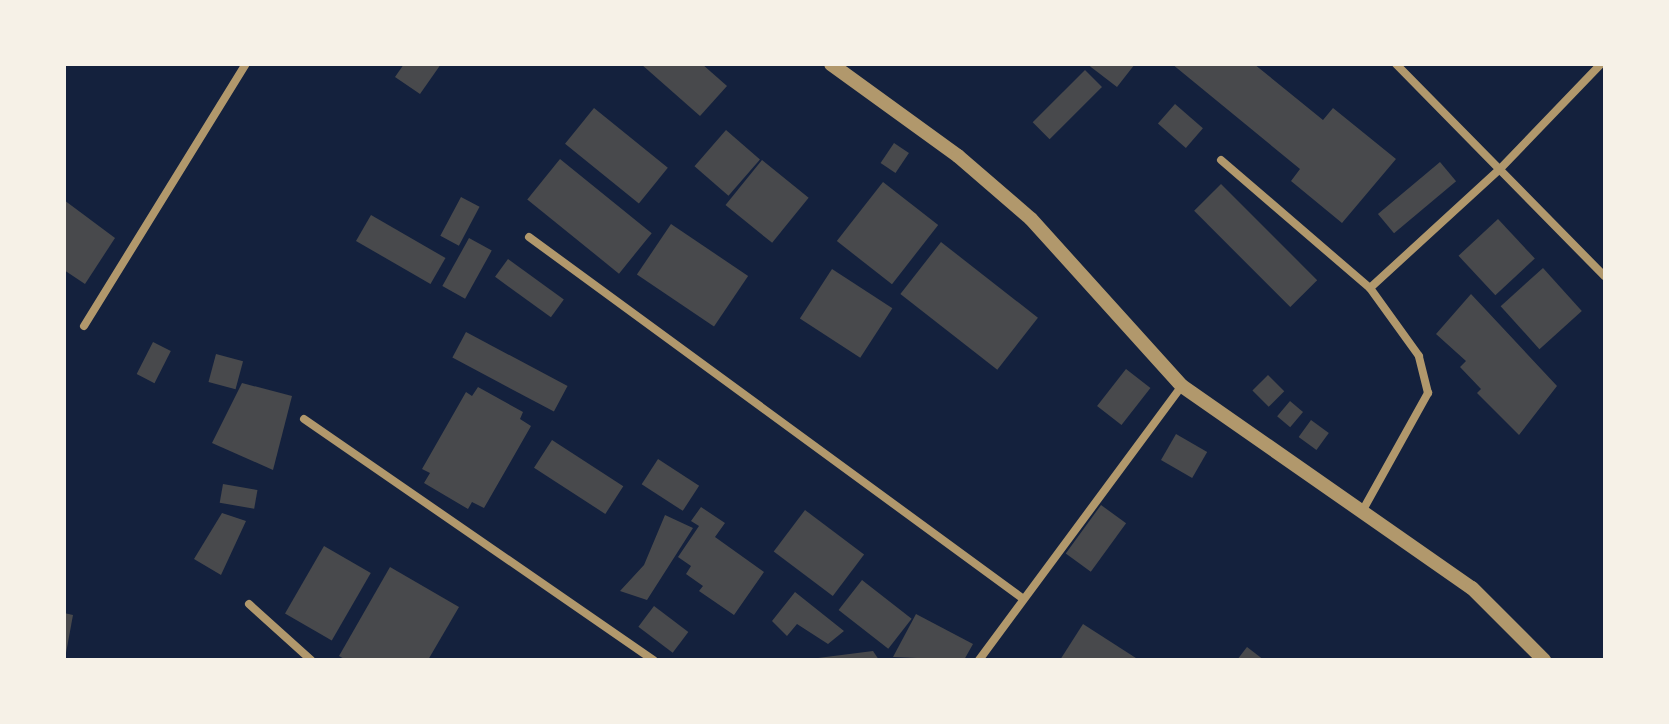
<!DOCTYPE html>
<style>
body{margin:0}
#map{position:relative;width:1669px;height:724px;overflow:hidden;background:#14213d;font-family:Jost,sans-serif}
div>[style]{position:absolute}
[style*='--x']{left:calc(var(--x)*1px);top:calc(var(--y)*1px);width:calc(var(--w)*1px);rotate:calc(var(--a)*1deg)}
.building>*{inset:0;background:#48494c;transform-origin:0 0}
.minor>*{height:8px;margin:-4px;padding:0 4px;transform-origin:4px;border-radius:4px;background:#b1986c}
.tertiary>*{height:14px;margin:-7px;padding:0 7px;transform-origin:7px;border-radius:7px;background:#b1986c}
span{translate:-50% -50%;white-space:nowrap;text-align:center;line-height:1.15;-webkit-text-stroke:6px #f6f1e7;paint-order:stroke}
.frame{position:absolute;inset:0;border:66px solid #f6f1e7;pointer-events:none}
</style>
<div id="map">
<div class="building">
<div style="clip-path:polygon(404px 64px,441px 64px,420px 94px,395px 77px)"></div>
<div style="clip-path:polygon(641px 64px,702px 64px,727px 86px,700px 116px)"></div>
<div style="clip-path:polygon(1087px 64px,1135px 64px,1117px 87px)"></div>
<div style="clip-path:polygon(1172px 64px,1254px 64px,1323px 120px,1333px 108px,1396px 159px,1342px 223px,1291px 181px,1300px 169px)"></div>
<div style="left:1085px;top:70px;width:24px;height:74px;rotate:45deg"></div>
<div style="left:1175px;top:104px;width:37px;height:26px;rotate:41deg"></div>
<div style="left:594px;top:108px;width:95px;height:46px;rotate:39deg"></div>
<div style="left:726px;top:130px;width:45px;height:48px;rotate:41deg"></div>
<div style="left:894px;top:143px;width:18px;height:24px;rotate:34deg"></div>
<div style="left:560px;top:159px;width:118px;height:52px;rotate:39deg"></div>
<div style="left:762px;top:160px;width:60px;height:58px;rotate:39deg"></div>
<div style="left:1440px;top:162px;width:25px;height:81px;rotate:50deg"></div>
<div style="left:883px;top:182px;width:70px;height:75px;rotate:38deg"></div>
<div style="left:1221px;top:184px;width:136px;height:38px;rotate:45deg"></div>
<div style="left:461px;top:197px;width:21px;height:44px;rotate:28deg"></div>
<div style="clip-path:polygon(64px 200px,115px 238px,85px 284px,64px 270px)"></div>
<div style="left:371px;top:215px;width:86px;height:30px;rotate:30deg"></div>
<div style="left:1498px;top:219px;width:54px;height:54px;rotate:47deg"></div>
<div style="left:671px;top:224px;width:93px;height:61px;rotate:34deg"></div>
<div style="left:469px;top:238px;width:26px;height:55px;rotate:29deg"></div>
<div style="left:941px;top:242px;width:123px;height:66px;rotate:38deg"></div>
<div style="left:508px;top:259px;width:69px;height:22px;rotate:36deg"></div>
<div style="left:1543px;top:268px;width:58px;height:57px;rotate:48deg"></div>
<div style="left:832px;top:269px;width:72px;height:59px;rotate:33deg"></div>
<div style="clip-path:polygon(1471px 294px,1557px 386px,1519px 435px,1477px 393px,1481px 389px,1460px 367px,1466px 361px,1436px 334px)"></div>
<div style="left:466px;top:332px;width:115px;height:29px;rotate:28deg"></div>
<div style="left:153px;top:342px;width:20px;height:36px;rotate:27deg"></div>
<div style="left:216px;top:354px;width:28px;height:29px;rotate:15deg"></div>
<div style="left:1126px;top:369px;width:31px;height:47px;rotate:38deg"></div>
<div style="left:1268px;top:375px;width:23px;height:22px;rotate:45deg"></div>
<div style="clip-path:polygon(242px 383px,292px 396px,273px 470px,212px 443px)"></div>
<div style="clip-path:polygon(478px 387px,523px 412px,520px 419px,531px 426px,484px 508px,472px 502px,468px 509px,424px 483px,430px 473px,422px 469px,466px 392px,472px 396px)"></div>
<div style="left:1290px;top:401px;width:17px;height:20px;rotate:40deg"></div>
<div style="left:1311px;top:420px;width:22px;height:21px;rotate:36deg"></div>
<div style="left:1176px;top:434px;width:36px;height:30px;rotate:30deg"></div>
<div style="left:552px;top:440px;width:85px;height:33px;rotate:33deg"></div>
<div style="left:658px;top:459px;width:49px;height:30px;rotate:33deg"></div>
<div style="left:223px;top:484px;width:35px;height:19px;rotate:10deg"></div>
<div style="left:1101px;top:505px;width:31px;height:60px;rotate:36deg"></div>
<div style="clip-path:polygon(701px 507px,725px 523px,715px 537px,764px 572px,734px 615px,699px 591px,703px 586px,686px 574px,691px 566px,678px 557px,699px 526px,691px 521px)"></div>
<div style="left:805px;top:510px;width:74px;height:52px;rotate:37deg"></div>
<div style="clip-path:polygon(222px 513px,246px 521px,221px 575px,194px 559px)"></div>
<div style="clip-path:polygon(665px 515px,693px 528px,647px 600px,620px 591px,644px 565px)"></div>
<div style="left:324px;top:546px;width:54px;height:78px;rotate:30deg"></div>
<div style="clip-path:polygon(390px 567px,459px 607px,428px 660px,346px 660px,339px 656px)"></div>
<div style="left:862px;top:580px;width:63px;height:38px;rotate:38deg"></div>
<div style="clip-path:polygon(795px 592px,844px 631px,828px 644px,797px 624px,787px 636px,772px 621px)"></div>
<div style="left:654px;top:606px;width:43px;height:26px;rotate:37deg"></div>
<div style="clip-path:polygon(64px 613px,73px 615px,66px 653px,64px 653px)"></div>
<div style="clip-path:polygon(916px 614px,973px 644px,964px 660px,893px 657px)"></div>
<div style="clip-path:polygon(1083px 624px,1139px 660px,1060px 660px)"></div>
<div style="clip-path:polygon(1247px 647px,1264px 660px,1237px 660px)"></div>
<div style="clip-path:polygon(873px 651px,879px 660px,818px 660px,818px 658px)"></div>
</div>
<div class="minor">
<div style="--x:1396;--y:64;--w:298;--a:45.5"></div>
<div style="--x:1221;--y:160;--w:196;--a:40.7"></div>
<div style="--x:529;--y:237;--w:611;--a:36.21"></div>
<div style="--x:84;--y:326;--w:308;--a:-58.3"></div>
<div style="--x:304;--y:419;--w:425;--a:34.6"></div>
<div style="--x:1364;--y:508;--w:132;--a:-60.9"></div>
<div style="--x:1428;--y:393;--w:38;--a:-104"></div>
<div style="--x:1419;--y:356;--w:84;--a:-125.8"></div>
<div style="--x:1370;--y:288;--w:175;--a:-42.5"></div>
<div style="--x:1499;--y:170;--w:147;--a:-46.1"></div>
<div style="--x:249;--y:604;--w:84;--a:42.1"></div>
<div style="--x:979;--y:660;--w:341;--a:-53.5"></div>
</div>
<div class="tertiary">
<div style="--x:831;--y:64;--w:157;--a:35.9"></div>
<div style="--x:958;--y:156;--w:96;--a:40.8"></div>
<div style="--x:1031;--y:219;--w:225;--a:47.9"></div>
<div style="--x:1182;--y:386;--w:353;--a:34.9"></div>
<div style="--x:1472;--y:588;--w:102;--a:45"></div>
</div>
<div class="frame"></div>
</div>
